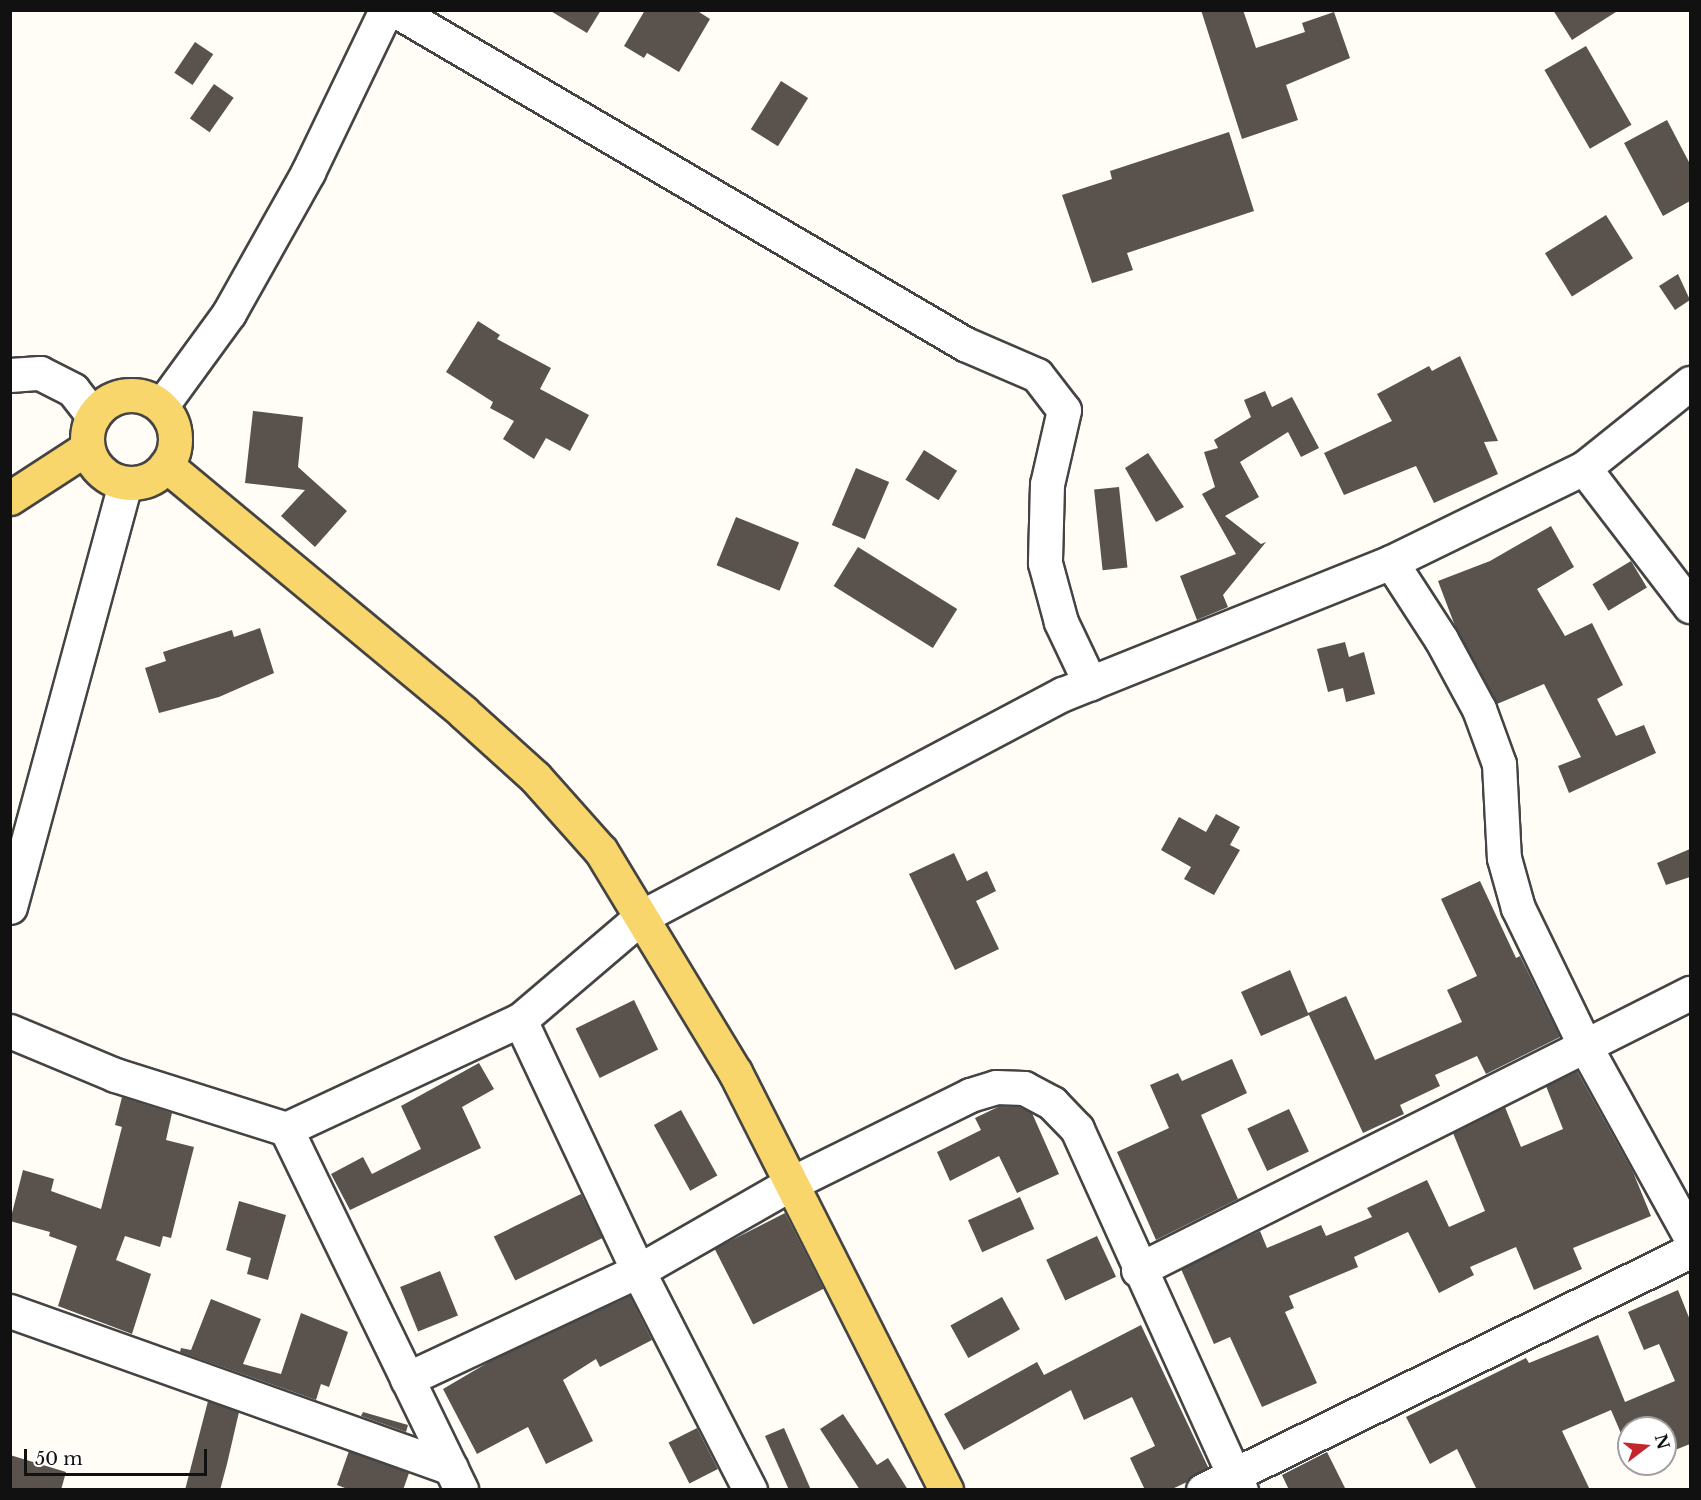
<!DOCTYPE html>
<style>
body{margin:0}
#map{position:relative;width:1701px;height:1500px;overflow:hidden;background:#fffdf5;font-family:"Libre Baskerville",serif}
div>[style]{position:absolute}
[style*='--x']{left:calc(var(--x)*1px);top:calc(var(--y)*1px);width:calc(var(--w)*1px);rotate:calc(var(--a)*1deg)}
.building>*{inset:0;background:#5a524d;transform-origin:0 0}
.roads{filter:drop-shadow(2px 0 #444) drop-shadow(-2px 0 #444) drop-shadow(0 2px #444) drop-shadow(0 -2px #444)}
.minor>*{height:33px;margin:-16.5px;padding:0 16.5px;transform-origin:16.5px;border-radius:16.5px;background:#fff}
.major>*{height:33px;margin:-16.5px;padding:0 16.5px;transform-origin:16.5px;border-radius:16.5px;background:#f9d66b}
.major>.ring{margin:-16.5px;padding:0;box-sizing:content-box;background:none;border:33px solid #f9d66b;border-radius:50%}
span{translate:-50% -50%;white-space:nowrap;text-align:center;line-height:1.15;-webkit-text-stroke:6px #fff;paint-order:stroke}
.frame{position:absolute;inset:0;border:12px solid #111;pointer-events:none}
.north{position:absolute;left:1617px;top:1416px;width:60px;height:60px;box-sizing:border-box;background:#fff;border:2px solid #a0a0a0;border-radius:50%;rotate:74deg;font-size:16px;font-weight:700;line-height:24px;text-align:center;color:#111}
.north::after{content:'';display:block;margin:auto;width:21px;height:27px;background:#c4262e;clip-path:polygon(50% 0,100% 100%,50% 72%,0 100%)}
.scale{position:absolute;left:24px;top:1449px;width:183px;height:27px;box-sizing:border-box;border:3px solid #111;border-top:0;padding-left:8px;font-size:18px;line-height:21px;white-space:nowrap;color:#111;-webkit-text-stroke:4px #fff;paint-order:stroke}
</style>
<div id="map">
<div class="building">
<div style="clip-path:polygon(549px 10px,601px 10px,587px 33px)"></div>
<div style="clip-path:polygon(645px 10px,696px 10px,710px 19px,679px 72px,647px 53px,644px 58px,624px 46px)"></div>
<div style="clip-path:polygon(1201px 10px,1243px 10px,1256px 48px,1305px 32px,1302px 23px,1334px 12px,1350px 58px,1286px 85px,1298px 120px,1242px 139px)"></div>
<div style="clip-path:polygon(1553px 10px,1619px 10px,1572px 40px)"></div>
<div style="left:195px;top:42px;width:22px;height:37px;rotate:34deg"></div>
<div style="left:1586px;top:46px;width:91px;height:48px;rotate:60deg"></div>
<div style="left:781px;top:81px;width:32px;height:57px;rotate:32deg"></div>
<div style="left:214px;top:84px;width:24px;height:42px;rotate:35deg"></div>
<div style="clip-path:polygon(1667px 120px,1690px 164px,1690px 201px,1663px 216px,1624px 143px)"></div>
<div style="clip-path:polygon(1229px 132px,1254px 211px,1127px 253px,1133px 270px,1092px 283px,1062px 195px,1112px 179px,1110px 171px)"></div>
<div style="left:1606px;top:215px;width:51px;height:72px;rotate:58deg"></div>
<div style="clip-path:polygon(1678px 274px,1690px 300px,1675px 310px,1659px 286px)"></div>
<div style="clip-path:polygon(478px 321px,500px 335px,497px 339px,551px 368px,540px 389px,589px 415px,570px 451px,546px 438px,534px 459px,503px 439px,514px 421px,490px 408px,493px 402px,446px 372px)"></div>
<div style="clip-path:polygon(1460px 356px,1498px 441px,1484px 442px,1498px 474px,1434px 503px,1416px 466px,1344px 495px,1324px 453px,1392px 421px,1377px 394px,1429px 366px,1432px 371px)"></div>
<div style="clip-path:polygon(1265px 391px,1272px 407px,1292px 397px,1319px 448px,1301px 457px,1288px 432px,1240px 462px,1259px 497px,1225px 516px,1261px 544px,1266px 542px,1223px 595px,1228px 607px,1197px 620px,1180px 576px,1236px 554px,1202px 494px,1215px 487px,1204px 452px,1218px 448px,1214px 440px,1251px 417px,1244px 400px)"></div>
<div style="clip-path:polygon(253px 411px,303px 417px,298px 467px,347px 511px,315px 547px,281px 516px,305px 490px,245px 483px)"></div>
<div style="left:924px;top:450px;width:39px;height:35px;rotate:32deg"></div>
<div style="clip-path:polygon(1148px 453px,1184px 507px,1156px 522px,1125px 468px)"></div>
<div style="left:856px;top:468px;width:36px;height:62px;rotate:23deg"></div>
<div style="left:1119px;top:487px;width:81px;height:25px;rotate:84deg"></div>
<div style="left:736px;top:517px;width:68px;height:52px;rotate:22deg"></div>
<div style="clip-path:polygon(1551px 526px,1574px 567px,1537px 589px,1565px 636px,1592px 623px,1623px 685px,1597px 699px,1616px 736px,1644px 725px,1656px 753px,1569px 793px,1558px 766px,1581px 757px,1544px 684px,1497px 704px,1455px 626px,1438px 581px,1490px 561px)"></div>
<div style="left:858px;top:547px;width:117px;height:46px;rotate:32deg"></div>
<div style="left:1631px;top:561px;width:31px;height:45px;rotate:59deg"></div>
<div style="clip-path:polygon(260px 628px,274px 673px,219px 697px,159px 713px,145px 668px,166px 661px,163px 652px,232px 630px,234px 637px)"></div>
<div style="clip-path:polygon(1345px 642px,1349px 657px,1364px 652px,1375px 694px,1346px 702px,1343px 688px,1328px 692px,1317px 649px)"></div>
<div style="clip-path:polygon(1216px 814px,1240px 827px,1230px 845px,1240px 850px,1214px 895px,1184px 879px,1191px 867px,1161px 850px,1179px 817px,1206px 832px)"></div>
<div style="clip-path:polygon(1690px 849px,1690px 877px,1666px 885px,1657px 863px)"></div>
<div style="clip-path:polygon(954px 853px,967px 881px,987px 871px,996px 891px,976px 901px,999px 949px,955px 970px,909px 874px)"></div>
<div style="clip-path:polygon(1480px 881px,1516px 958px,1520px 956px,1560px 1037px,1486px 1074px,1477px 1056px,1435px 1075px,1440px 1086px,1400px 1105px,1404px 1114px,1363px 1133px,1309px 1015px,1261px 1036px,1241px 992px,1290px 970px,1308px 1013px,1346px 996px,1375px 1060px,1462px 1022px,1447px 990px,1477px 976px,1441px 899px)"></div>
<div style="left:634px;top:1000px;width:55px;height:65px;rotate:64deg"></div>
<div style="clip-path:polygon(1232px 1059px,1247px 1093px,1201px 1115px,1238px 1199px,1156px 1240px,1117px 1152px,1169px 1128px,1150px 1085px,1178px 1073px,1182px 1081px)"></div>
<div style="clip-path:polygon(479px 1063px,494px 1089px,462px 1107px,481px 1148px,350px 1210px,331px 1174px,363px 1157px,372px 1174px,421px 1149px,401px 1106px)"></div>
<div style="clip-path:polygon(1577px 1071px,1633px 1172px,1651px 1216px,1573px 1248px,1582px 1269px,1534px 1290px,1516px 1247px,1470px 1267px,1474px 1275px,1439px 1293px,1408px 1232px,1354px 1257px,1358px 1267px,1289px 1296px,1294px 1308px,1285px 1312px,1317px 1383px,1262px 1407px,1230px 1337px,1214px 1344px,1181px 1269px,1260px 1231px,1267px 1248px,1321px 1225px,1326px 1236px,1372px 1217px,1367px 1208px,1427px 1180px,1449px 1227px,1485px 1211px,1453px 1133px,1505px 1107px,1521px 1147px,1563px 1129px,1546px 1086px)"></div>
<div style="clip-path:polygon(122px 1097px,172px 1113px,166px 1140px,194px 1147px,171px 1238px,163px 1236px,160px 1247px,125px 1236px,116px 1260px,151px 1274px,132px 1334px,58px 1306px,77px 1246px,49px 1236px,50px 1232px,10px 1221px,23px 1170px,54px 1179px,51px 1191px,101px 1209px,122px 1127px,115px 1125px)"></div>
<div style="clip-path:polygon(1000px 1106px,1019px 1107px,1032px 1113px,1059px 1174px,1017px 1193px,999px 1156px,950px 1181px,937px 1152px,981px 1130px,975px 1118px)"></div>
<div style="left:1289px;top:1109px;width:47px;height:46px;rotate:65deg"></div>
<div style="left:681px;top:1110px;width:75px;height:31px;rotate:61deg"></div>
<div style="left:581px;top:1194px;width:49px;height:97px;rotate:64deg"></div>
<div style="left:1020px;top:1197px;width:35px;height:57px;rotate:66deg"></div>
<div style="clip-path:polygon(239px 1201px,286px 1215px,268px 1280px,247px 1274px,251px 1258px,226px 1250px)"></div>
<div style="left:785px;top:1213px;width:85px;height:79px;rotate:63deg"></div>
<div style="left:1097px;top:1236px;width:45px;height:56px;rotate:65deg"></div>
<div style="left:440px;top:1271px;width:48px;height:43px;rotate:68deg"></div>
<div style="clip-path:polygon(1678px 1290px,1690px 1320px,1690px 1444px,1665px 1454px,1665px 1428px,1629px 1428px,1629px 1452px,1611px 1410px,1562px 1431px,1590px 1490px,1477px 1490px,1457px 1449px,1430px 1464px,1406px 1417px,1526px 1358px,1529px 1363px,1598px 1335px,1625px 1402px,1675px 1381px,1659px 1344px,1644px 1350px,1628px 1312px)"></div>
<div style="clip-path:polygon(630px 1296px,652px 1340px,600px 1367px,596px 1359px,563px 1380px,593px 1441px,546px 1464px,528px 1427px,477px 1454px,443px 1389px,494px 1359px)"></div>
<div style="left:1002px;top:1297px;width:37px;height:59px;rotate:61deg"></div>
<div style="clip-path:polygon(211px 1299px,261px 1319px,243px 1364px,281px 1374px,301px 1313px,348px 1332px,329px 1387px,321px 1384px,316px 1400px,180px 1352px,181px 1348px,191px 1350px)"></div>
<div style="clip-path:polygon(1141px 1325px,1208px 1467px,1187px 1482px,1170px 1490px,1145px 1490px,1130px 1458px,1155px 1446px,1132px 1397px,1084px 1420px,1071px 1390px,964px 1450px,944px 1414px,1037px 1362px,1044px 1375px)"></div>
<div style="clip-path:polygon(208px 1401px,239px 1412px,227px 1464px,220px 1490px,185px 1490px)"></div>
<div style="clip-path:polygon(363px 1412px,408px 1425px,406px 1432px,361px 1416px)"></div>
<div style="clip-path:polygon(843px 1414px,877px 1465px,888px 1458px,908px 1490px,860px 1490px,820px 1429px)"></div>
<div style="left:697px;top:1428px;width:46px;height:32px;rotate:63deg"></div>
<div style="clip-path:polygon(784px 1428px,811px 1490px,789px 1490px,765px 1436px)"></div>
<div style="clip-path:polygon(349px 1451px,409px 1473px,403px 1490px,350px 1490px,337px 1485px)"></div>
<div style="clip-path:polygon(1327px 1452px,1346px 1490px,1289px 1490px,1282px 1475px)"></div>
<div style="clip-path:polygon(10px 1455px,66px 1472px,61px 1490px,10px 1490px)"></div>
</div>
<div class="roads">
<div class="minor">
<div style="--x:395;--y:10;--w:661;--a:30.37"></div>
<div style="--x:965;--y:344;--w:78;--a:23.3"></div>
<div style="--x:1037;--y:375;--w:44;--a:52.4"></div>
<div style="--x:1064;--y:410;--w:76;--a:102.9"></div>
<div style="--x:1047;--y:484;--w:79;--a:91.5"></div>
<div style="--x:1045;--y:563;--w:61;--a:74.8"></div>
<div style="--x:1061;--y:622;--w:68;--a:64.6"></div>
<div style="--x:10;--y:375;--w:30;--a:-4"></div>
<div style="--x:40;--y:373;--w:37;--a:27"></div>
<div style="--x:73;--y:390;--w:33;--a:52"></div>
<div style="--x:162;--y:405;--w:114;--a:-53.9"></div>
<div style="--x:229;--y:313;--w:162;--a:-60.7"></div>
<div style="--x:308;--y:172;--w:180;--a:-64.3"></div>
<div style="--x:1584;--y:468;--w:174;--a:52.5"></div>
<div style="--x:1391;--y:562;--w:92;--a:57"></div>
<div style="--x:1441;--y:639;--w:80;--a:61.5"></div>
<div style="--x:1479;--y:709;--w:59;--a:70"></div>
<div style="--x:1499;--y:764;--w:94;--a:87"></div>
<div style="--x:1504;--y:858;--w:52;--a:74.4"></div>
<div style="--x:1518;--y:908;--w:153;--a:64.1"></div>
<div style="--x:1585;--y:1046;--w:217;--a:61.1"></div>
<div style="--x:10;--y:907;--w:439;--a:-74.8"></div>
<div style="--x:520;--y:1020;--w:277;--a:64.8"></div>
<div style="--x:638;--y:1271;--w:246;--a:62.9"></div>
<div style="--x:10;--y:1031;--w:114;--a:22.7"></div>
<div style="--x:115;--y:1075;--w:179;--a:17.5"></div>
<div style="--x:286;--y:1129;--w:401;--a:64.1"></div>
<div style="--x:286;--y:1129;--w:258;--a:-25"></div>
<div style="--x:520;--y:1020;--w:159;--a:-40.4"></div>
<div style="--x:641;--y:917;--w:477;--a:-27.9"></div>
<div style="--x:1063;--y:694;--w:354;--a:-21.9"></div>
<div style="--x:1391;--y:562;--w:215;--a:-26"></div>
<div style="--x:1584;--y:468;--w:136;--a:-38.7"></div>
<div style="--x:1138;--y:1270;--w:618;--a:-26.65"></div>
<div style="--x:10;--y:1311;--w:468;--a:19.6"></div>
<div style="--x:407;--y:1379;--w:255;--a:-25.1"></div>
<div style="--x:638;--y:1271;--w:175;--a:-29.8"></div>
<div style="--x:790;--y:1184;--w:201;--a:-26.3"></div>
<div style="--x:970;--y:1095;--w:27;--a:-17"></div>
<div style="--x:996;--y:1087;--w:28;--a:2"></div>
<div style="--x:1024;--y:1088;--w:32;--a:28"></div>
<div style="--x:1052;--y:1103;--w:36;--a:46"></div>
<div style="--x:1077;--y:1129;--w:397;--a:65.6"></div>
<div style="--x:1203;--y:1490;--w:542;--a:-26.14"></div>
</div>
<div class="major">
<div class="ring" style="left:87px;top:395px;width:55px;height:55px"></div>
<div style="--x:166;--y:465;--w:386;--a:39.7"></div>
<div style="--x:463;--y:712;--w:97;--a:42.1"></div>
<div style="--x:535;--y:777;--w:99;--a:48.3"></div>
<div style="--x:601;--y:851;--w:258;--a:58.8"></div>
<div style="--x:735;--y:1072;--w:468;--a:63.2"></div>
<div style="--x:10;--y:498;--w:92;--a:-33"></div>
</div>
</div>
<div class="frame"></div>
<div class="north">N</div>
<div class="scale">50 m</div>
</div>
